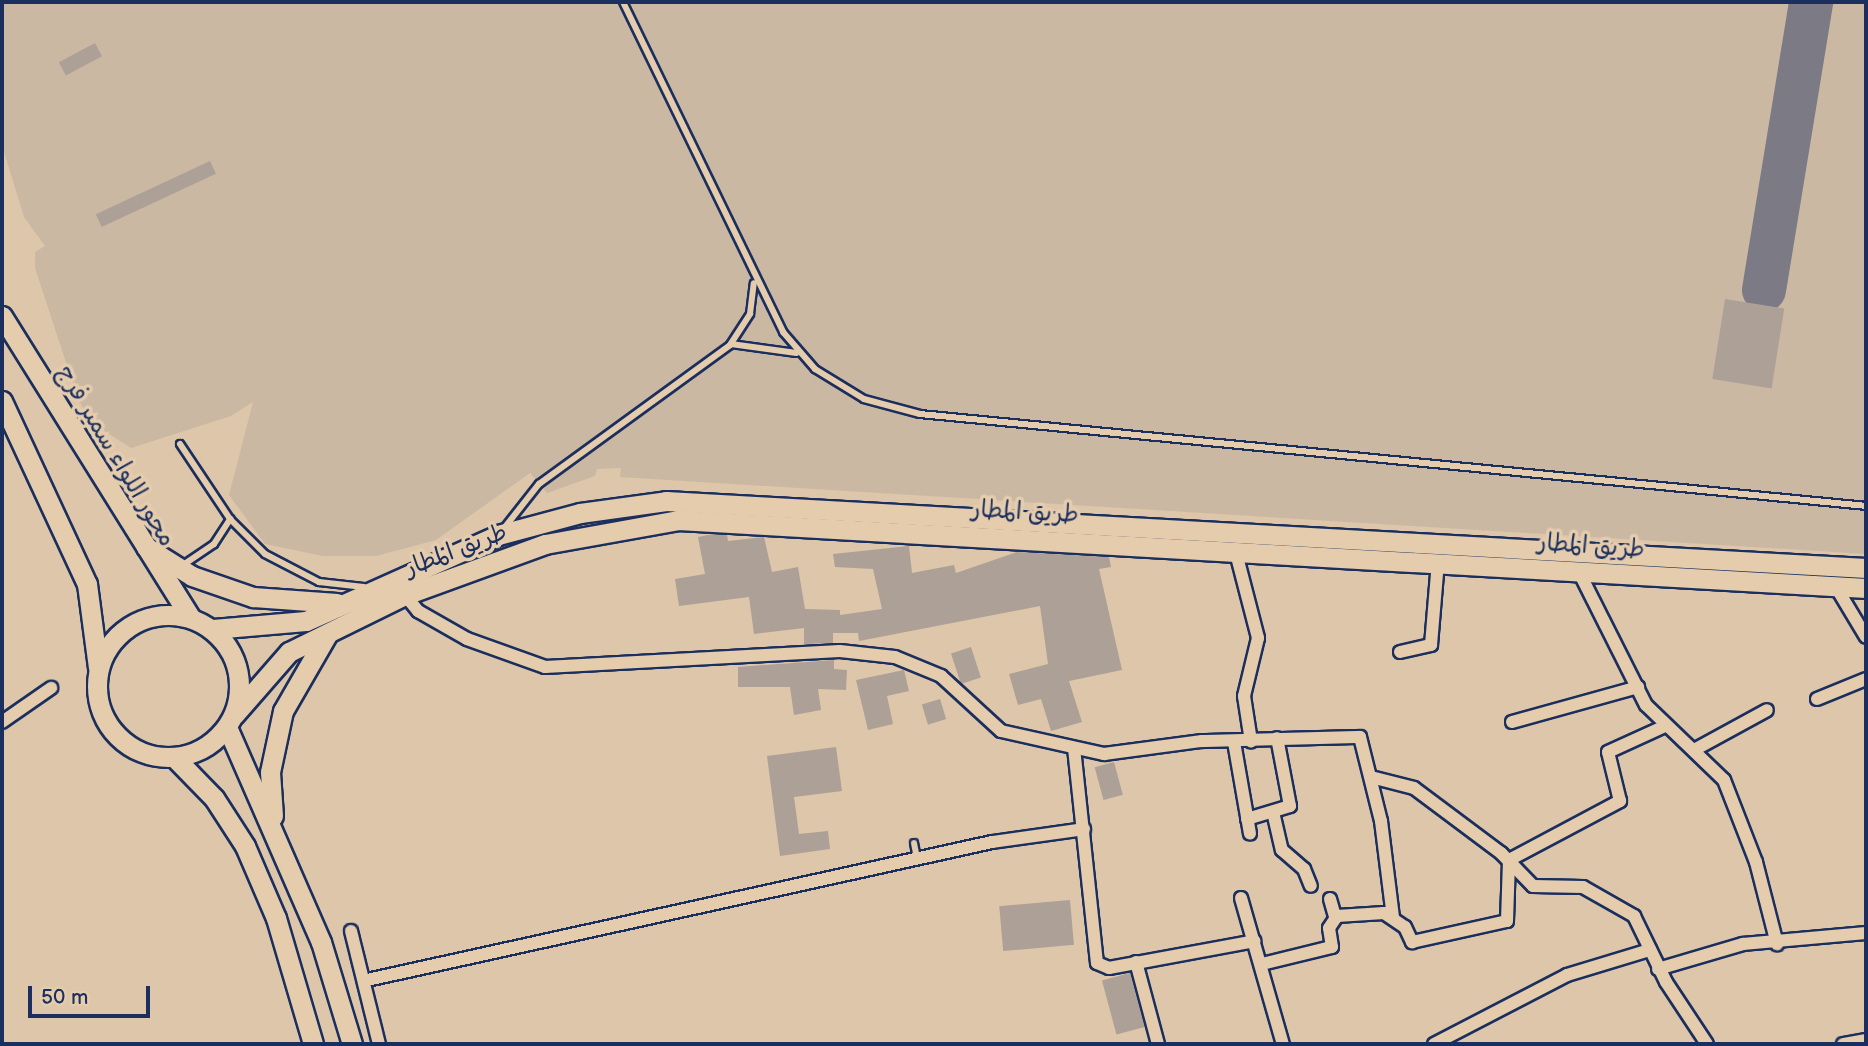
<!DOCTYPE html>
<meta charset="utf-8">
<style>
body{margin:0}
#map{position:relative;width:1868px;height:1046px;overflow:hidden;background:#ddc6aa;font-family:"Balsamiq Sans","Playpen Sans Arabic",sans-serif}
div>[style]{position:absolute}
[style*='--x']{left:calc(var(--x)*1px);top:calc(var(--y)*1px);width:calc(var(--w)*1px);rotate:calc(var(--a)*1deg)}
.built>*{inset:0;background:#cbb8a3}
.taxiway>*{height:44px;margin:-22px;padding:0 22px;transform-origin:22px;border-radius:22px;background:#7c7a84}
.building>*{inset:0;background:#ada097;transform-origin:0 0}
.roads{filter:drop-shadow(2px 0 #1b2f5e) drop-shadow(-2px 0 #1b2f5e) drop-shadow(0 2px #1b2f5e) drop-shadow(0 -2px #1b2f5e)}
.service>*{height:6px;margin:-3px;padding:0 3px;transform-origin:3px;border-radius:3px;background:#e5ccad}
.minor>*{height:12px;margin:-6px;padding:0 6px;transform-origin:6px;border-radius:6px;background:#e5ccad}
.primary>*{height:19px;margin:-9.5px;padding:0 9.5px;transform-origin:9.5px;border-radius:9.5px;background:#e5ccad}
.primary>.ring{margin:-9.5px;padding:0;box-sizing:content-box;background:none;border:19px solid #e5ccad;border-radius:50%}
span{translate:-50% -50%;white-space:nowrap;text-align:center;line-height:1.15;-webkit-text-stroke:7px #e5ccad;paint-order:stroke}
.street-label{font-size:24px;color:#1b2f5e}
.frame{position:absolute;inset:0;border:4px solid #1b2f5e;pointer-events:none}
.scale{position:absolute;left:28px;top:986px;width:122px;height:32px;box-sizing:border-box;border:4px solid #1b2f5e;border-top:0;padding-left:9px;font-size:21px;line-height:24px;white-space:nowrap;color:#1b2f5e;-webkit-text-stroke:5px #e5ccad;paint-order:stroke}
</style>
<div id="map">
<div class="built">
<div style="clip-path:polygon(2px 2px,1866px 2px,1866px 554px,620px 477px,621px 468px,597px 469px,595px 476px,547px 493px,530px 473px,436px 540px,376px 556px,323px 556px,265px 544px,229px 495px,253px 402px,231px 416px,131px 448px,92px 423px,78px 399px,35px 268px,35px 252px,45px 246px,24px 217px,2px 145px)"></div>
</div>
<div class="taxiway">
<div style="--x:1764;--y:290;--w:292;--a:-80.7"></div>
</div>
<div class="building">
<div style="left:95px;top:43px;width:15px;height:41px;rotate:62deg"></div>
<div style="left:210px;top:161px;width:14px;height:126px;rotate:65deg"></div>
<div style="left:1725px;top:299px;width:60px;height:81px;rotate:9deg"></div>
<div style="clip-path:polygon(713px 534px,727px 535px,728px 541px,764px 537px,772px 572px,798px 567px,805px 609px,840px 610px,840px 615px,882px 609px,873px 569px,835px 567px,833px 554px,909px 546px,912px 573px,954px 565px,956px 573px,1017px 552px,1109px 557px,1111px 567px,1099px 569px,1122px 670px,1069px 681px,1082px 722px,1051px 731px,1041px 699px,1018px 705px,1009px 674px,1048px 664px,1040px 606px,859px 641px,858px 633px,833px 633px,833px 643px,804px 644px,804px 628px,754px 634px,749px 597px,679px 606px,675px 579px,705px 574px,698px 537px)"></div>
<div style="left:971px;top:647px;width:32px;height:21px;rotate:72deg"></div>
<div style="clip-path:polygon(834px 660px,834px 669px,847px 670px,846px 690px,818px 689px,821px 710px,794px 715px,790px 687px,738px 687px,738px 667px)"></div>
<div style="clip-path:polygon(904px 670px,909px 691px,887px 696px,893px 724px,868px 730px,856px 680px)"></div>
<div style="left:940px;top:699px;width:21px;height:19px;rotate:73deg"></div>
<div style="clip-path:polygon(836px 747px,842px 791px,794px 797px,799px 834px,828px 831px,830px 849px,780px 856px,767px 756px)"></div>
<div style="left:1114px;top:762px;width:34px;height:20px;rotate:75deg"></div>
<div style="left:1070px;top:900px;width:45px;height:71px;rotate:85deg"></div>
<div style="left:1130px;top:973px;width:56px;height:29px;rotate:75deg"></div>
</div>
<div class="roads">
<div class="service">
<div style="--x:623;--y:2;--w:367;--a:64.1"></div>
<div style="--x:783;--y:332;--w:49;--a:49.1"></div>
<div style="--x:815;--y:369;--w:57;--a:31.5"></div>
<div style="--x:864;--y:399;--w:58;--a:15"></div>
<div style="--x:920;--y:414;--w:950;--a:5.55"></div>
<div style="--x:731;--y:344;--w:66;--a:7.9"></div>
<div style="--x:180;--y:444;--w:90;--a:56.3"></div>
<div style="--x:230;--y:519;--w:49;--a:45"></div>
<div style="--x:265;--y:554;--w:61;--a:27.4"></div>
<div style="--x:319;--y:582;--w:45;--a:6.3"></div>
<div style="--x:505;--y:527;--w:55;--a:-51.7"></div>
<div style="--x:539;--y:484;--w:236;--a:-36"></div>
<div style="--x:730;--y:345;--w:37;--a:-57"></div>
<div style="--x:750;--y:314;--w:31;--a:-83"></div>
<div style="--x:183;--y:565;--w:37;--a:-34"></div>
<div style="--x:214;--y:544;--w:30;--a:-57"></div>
<div style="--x:914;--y:843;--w:16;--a:79"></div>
</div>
<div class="minor">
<div style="--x:1235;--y:549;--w:92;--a:75.5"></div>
<div style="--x:1258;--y:638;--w:60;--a:103.6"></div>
<div style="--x:1244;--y:696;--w:46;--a:81.2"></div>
<div style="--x:1578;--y:570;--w:151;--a:63.3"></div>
<div style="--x:1646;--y:705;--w:108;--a:43.9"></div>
<div style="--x:1724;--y:780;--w:88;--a:68.7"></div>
<div style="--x:1756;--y:862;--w:85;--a:75.6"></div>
<div style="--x:1836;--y:587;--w:58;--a:59"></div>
<div style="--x:405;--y:595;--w:21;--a:51"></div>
<div style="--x:418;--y:611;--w:56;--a:29.7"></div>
<div style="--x:467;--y:639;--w:83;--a:19.7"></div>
<div style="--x:545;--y:667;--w:295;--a:-3.1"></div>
<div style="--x:840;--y:651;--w:55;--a:6.2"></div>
<div style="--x:895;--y:657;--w:50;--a:22.4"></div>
<div style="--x:941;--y:676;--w:81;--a:42.5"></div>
<div style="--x:1001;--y:731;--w:106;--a:12.6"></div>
<div style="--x:1104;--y:754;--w:99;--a:-7.6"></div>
<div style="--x:1202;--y:741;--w:158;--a:-1.5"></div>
<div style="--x:1360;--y:737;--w:87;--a:76"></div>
<div style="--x:1381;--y:821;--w:98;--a:82.9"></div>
<div style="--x:1400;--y:652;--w:32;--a:-13"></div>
<div style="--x:1431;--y:645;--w:84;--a:-85.2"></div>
<div style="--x:1817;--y:699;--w:53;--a:-22.2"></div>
<div style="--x:2;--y:722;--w:60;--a:-34.8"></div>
<div style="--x:1512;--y:722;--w:131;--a:-15.5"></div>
<div style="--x:1234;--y:742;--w:93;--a:80.1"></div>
<div style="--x:1074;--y:748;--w:216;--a:83.9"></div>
<div style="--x:1097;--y:963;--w:13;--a:23"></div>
<div style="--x:1109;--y:968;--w:148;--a:-10.5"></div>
<div style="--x:1694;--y:750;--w:83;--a:-28.7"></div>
<div style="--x:1371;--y:777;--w:44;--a:14.3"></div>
<div style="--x:1414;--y:788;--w:109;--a:36.8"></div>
<div style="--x:1501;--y:853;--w:46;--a:45.9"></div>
<div style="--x:1533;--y:886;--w:50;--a:1.1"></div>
<div style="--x:1583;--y:887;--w:59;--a:29.6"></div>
<div style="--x:1634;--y:916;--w:73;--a:64.1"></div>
<div style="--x:1666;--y:982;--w:74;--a:56.5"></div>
<div style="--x:1273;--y:812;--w:39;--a:77"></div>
<div style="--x:1282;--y:850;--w:29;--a:41"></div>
<div style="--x:1304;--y:869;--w:18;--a:68"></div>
<div style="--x:1247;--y:819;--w:45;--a:-16.8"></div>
<div style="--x:1290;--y:806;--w:69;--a:-100.8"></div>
<div style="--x:1241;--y:898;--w:152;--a:74"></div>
<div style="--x:1330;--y:899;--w:19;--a:74"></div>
<div style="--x:351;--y:931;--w:116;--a:76.1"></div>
<div style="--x:1136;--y:962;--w:85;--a:75"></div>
<div style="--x:1262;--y:964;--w:72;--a:-13.7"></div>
<div style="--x:1332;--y:947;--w:19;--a:-99"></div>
<div style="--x:1329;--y:928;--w:14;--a:-56"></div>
<div style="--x:1337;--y:916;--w:47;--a:-3.7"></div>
<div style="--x:1384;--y:913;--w:25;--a:34"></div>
<div style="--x:1405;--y:927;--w:17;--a:65"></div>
<div style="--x:1412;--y:942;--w:97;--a:-12.5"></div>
<div style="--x:1507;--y:921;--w:61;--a:-88.1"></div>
<div style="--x:1509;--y:860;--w:126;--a:-28"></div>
<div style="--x:1620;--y:801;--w:50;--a:-103.8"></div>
<div style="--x:1608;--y:752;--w:63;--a:-24.5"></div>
<div style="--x:1658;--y:969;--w:89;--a:-16.4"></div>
<div style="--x:1743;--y:944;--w:123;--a:-5.1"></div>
<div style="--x:367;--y:980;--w:640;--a:-12.45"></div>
<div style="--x:992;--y:842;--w:93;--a:-8"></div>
<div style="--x:1434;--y:1044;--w:150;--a:-27.4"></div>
<div style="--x:1567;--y:975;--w:87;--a:-16.8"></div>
<div style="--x:1843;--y:1044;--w:23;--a:-10"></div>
</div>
<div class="primary">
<div style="--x:2;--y:316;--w:356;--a:58"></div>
<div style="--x:2;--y:401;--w:202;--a:65.1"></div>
<div style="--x:87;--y:584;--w:84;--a:82.5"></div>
<div style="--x:146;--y:547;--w:54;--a:32.2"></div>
<div style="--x:192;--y:576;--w:65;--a:19"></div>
<div style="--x:253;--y:597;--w:84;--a:4.1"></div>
<div class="ring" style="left:97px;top:615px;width:123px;height:123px"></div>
<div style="--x:213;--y:629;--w:93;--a:-4.9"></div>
<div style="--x:306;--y:621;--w:210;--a:-24.1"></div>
<div style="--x:498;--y:535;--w:85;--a:-15"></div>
<div style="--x:580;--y:513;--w:87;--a:-7.9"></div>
<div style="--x:666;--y:501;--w:1202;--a:3.2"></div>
<div style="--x:234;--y:715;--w:84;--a:-48.9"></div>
<div style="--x:289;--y:652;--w:129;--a:-26.2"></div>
<div style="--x:405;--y:595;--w:149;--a:-20"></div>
<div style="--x:545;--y:544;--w:135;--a:-10.2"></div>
<div style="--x:678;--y:520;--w:1190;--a:3.28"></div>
<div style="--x:227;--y:727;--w:235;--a:66.4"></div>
<div style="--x:321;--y:942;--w:107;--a:73.1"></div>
<div style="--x:174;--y:757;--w:57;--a:45.7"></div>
<div style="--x:214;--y:798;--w:57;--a:57.1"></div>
<div style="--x:245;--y:846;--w:78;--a:66.7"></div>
<div style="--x:276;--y:918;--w:131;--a:73.6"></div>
<div style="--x:273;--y:816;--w:44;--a:-93.9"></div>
<div style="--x:270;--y:772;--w:62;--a:-78"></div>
<div style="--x:283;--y:711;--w:90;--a:-60"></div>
</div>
</div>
<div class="street-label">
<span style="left:116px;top:456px;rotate:59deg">محور اللواء سمير فرج</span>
<span style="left:1025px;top:512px;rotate:3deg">طريق المطار</span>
<span style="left:1591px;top:546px;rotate:4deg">طريق المطار</span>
<span style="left:456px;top:550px;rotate:-21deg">طريق المطار</span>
</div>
<div class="frame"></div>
<div class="scale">50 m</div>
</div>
